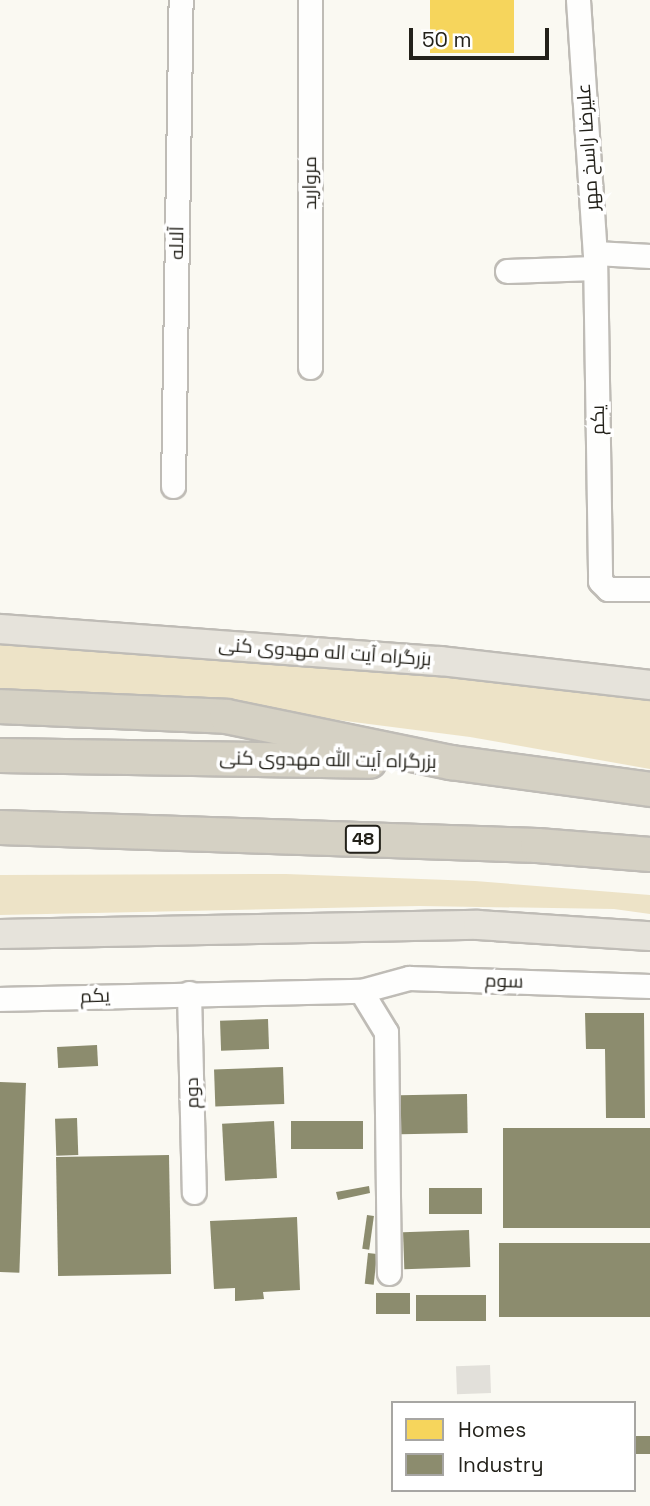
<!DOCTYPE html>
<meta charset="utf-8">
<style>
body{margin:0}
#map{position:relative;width:650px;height:1506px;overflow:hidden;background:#faf9f2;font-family:"Space Grotesk",Cairo,sans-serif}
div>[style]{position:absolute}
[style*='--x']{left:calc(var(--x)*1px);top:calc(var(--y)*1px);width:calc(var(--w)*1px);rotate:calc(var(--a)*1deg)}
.green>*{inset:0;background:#ede3c7}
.homes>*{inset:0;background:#f6d55c;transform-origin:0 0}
.industry>*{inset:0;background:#8c8c6e;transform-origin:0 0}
.building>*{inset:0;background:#e2e0da;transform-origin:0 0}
.roads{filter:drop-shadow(2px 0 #bfbcb6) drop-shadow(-2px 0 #bfbcb6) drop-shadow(0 2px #bfbcb6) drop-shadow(0 -2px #bfbcb6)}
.minor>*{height:23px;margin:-11.5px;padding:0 11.5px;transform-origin:11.5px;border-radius:11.5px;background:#fefefd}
.major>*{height:28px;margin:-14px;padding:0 14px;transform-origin:14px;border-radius:14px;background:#e6e3db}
.highway>*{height:33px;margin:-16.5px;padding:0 16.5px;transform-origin:16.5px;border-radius:16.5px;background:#d5d1c4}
span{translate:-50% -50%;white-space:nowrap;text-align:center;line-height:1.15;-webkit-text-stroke:7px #fff;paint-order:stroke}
.shield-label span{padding:2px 5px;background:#fff;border:2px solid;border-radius:5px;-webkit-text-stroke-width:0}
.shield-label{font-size:18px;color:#23211a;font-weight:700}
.street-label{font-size:19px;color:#23211a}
.legend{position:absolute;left:391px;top:1401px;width:245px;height:91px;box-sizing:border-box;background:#fff;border:2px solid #a7a6a3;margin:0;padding:9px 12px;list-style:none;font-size:21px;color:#23211a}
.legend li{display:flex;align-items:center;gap:14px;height:35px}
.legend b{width:35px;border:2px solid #a7a6a3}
.scale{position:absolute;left:409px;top:28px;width:140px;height:32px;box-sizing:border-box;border:4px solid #23211a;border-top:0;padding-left:9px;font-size:21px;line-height:24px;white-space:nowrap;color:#23211a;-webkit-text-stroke:5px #fff;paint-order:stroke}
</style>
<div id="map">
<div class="green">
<div style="clip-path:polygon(0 642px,479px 678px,650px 698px,650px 769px,470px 737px,190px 701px,0 695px)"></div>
<div style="clip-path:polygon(286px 874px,475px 881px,650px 895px,650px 914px,614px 909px,419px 906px,0 915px,0 875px)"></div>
</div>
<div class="homes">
<div style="left:430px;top:0;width:84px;height:53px"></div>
</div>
<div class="industry">
<div style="clip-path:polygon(585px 1013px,644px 1013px,645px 1118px,606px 1118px,605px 1049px,586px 1049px)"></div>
<div style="left:268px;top:1019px;width:30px;height:48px;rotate:88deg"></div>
<div style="left:97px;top:1045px;width:21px;height:40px;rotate:87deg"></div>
<div style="left:283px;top:1067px;width:37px;height:69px;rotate:88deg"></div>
<div style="left:0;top:1082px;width:26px;height:190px;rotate:2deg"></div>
<div style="left:467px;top:1094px;width:39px;height:67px;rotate:89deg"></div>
<div style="left:77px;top:1118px;width:37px;height:22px;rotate:88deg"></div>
<div style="left:274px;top:1121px;width:57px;height:52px;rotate:87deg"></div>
<div style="left:363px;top:1121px;width:28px;height:72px;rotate:90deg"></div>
<div style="left:503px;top:1128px;width:147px;height:100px"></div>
<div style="left:169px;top:1155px;width:119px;height:113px;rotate:89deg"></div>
<div style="clip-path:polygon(369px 1186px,370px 1193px,338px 1200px,336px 1192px)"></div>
<div style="left:482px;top:1188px;width:26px;height:53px;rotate:90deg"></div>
<div style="left:367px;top:1215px;width:7px;height:34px;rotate:8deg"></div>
<div style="clip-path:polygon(297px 1217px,300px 1290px,263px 1292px,264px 1299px,235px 1301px,235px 1288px,214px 1289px,210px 1221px)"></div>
<div style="left:469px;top:1230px;width:37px;height:66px;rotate:88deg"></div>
<div style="left:650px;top:1243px;width:74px;height:151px;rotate:90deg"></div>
<div style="left:368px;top:1253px;width:9px;height:31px;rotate:6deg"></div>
<div style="left:410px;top:1293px;width:21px;height:34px;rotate:90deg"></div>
<div style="left:416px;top:1295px;width:70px;height:26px"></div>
<div style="left:650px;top:1436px;width:18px;height:16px;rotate:90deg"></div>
</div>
<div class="building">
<div style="left:490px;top:1365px;width:28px;height:34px;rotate:88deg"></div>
</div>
<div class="roads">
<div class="minor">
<div style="--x:578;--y:0;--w:254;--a:86.2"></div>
<div style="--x:595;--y:253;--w:328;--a:89.1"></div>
<div style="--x:600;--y:581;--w:11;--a:45"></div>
<div style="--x:608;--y:589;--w:42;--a:0"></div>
<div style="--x:595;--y:253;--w:55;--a:3.1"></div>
<div style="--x:507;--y:271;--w:88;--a:-2"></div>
<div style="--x:310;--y:367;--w:367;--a:-90"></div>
<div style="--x:173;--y:486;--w:486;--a:-89.1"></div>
<div style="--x:361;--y:991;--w:50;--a:-15.2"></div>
<div style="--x:409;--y:978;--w:241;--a:1.9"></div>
<div style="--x:189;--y:993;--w:199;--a:88.6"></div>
<div style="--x:0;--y:999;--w:361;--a:-1.3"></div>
<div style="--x:361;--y:991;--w:48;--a:58.6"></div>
<div style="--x:386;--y:1032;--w:241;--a:89.3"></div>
</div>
<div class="major">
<div style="--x:0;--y:629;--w:441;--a:4.2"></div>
<div style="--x:440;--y:661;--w:211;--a:6.5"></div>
<div style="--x:0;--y:934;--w:478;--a:-1.1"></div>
<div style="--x:478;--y:925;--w:172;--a:3.7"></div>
</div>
<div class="highway">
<div style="--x:0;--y:706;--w:226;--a:2.5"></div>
<div style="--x:226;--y:716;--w:230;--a:11.6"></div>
<div style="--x:451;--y:762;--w:201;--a:7.7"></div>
<div style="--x:0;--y:755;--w:369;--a:0.9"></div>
<div style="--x:0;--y:827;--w:537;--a:1.92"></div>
<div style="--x:537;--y:845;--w:113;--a:4.6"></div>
</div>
</div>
<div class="shield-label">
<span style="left:363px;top:839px">48</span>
</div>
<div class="street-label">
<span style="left:588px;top:147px;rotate:-94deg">علیرضا راسخ مهر</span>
<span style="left:310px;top:183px;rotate:-90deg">مروارید</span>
<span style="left:177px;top:243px;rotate:-89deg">آلاله</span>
<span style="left:598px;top:420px;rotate:-91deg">یکم</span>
<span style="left:325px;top:652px;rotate:4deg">بزرگراه آیت اله مهدوی کنی</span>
<span style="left:328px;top:760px;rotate:1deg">بزرگراه آیت الله مهدوی کنی</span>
<span style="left:504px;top:981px;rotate:2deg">سوم</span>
<span style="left:95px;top:996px;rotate:-2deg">یکم</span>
<span style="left:192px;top:1093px;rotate:-91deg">دوم</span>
</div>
<ul class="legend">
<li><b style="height:19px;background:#f6d55c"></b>Homes</li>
<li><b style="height:19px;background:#8c8c6e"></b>Industry</li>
</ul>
<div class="scale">50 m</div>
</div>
